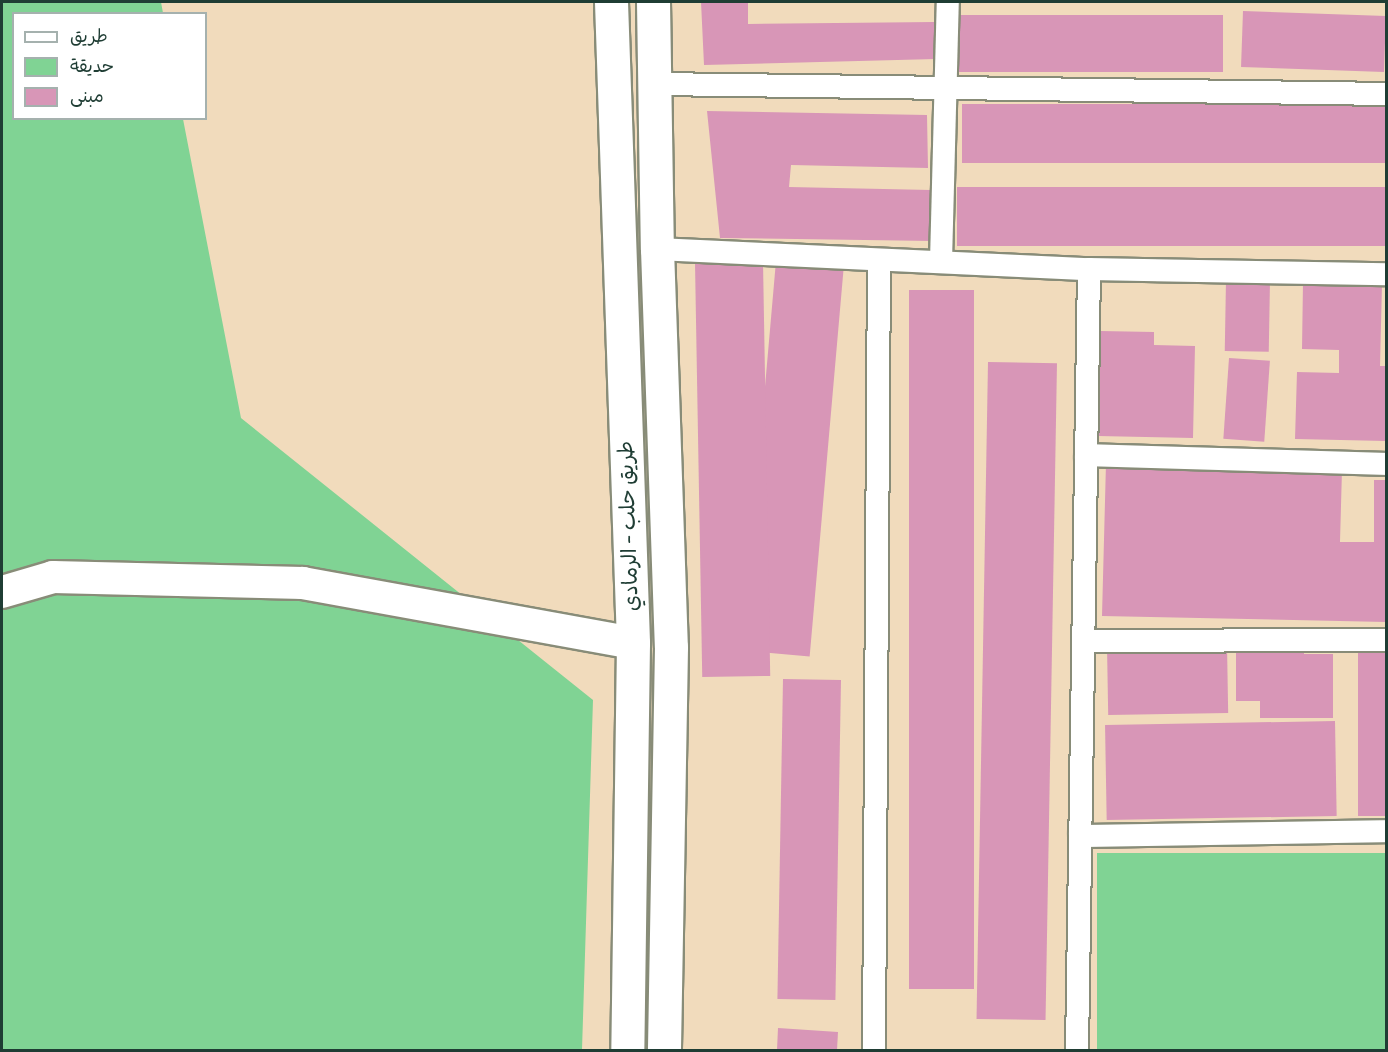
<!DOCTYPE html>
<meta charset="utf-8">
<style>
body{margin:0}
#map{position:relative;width:1388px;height:1052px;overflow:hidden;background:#f1dbbc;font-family:Pangolin,"Playpen Sans Arabic",sans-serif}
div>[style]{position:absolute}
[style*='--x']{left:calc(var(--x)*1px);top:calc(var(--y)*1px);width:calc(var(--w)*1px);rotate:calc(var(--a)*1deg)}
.green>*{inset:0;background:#80d394;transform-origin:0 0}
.building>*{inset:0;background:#d896b7;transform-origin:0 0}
.roads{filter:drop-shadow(2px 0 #888c78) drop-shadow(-2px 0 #888c78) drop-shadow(0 2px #888c78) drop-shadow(0 -2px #888c78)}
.street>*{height:22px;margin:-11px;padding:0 11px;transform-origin:11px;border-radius:11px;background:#fff}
.secondary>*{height:32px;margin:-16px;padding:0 16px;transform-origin:16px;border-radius:16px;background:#fff}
.highway>*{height:33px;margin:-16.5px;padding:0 16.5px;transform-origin:16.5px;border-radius:16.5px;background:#fff}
span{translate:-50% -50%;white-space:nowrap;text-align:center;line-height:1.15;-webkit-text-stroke:6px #fff;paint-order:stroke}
.street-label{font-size:21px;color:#1f3d34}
.frame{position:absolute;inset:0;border:3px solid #1f3d34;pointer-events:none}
.legend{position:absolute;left:12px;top:12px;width:195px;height:108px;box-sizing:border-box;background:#fff;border:2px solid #a5b1ae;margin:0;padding:8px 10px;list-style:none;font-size:18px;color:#1f3d34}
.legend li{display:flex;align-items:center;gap:12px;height:30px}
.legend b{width:30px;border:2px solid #a5b1ae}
</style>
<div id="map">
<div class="green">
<div style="clip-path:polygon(2px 2px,161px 2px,163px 13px,14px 14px,14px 118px,183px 119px,241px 418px,593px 700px,582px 1050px,2px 1050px)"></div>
<div style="left:1386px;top:853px;width:197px;height:289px;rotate:90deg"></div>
</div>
<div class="building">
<div style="clip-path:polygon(701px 2px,748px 2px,748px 24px,934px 22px,936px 59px,704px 65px)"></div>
<div style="left:1243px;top:11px;width:143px;height:56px;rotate:2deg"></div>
<div style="left:955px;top:15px;width:268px;height:57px"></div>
<div style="left:1386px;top:104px;width:59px;height:424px;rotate:90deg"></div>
<div style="clip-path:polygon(707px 111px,927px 115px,928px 168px,791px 165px,789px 187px,931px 190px,933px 241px,720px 238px)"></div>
<div style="left:1386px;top:187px;width:59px;height:429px;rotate:90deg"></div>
<div style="left:776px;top:261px;width:68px;height:391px;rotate:5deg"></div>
<div style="left:763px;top:262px;width:414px;height:68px;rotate:89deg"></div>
<div style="left:1226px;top:280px;width:44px;height:71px;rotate:1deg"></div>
<div style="clip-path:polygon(1303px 282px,1382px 284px,1380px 366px,1386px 366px,1386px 441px,1295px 439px,1297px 372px,1339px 373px,1339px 350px,1302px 349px)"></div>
<div style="left:909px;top:290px;width:65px;height:699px"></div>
<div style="clip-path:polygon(1100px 331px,1154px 332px,1154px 345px,1195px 346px,1193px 438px,1098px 436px)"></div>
<div style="left:1229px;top:358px;width:41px;height:81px;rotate:4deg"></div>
<div style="left:988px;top:362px;width:69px;height:657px;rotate:1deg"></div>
<div style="clip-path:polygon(1106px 463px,1342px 470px,1340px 542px,1374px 542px,1374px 480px,1386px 480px,1386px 622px,1102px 616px)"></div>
<div style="left:1227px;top:645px;width:68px;height:120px;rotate:89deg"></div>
<div style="clip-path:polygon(1304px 645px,1304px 654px,1333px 654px,1333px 718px,1260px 718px,1260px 701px,1236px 701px,1236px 651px)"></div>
<div style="left:1358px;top:651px;width:28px;height:165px"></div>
<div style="left:783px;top:679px;width:58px;height:320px;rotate:1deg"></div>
<div style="left:1335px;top:721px;width:95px;height:230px;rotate:89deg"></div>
<div style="clip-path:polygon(778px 1028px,838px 1032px,837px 1050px,777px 1050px)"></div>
</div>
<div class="roads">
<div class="street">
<div style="--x:656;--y:84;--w:730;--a:0.78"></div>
<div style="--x:657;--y:249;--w:432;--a:2.7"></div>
<div style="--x:1089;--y:269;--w:297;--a:1"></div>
<div style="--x:941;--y:261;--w:259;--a:-88.5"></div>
<div style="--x:1086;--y:455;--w:300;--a:1.7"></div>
<div style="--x:1083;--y:641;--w:303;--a:-0.2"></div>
<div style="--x:1080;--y:836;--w:306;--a:-0.9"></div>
<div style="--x:874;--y:1050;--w:789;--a:-89.64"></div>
<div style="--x:1077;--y:1050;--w:781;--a:-89.12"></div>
</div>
<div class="secondary">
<div style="--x:2;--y:592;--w:53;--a:-16.4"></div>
<div style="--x:53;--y:577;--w:250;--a:1.4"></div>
<div style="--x:303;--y:583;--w:335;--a:10.3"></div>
</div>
<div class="highway">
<div style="--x:611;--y:2;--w:641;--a:88.03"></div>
<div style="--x:633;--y:643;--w:407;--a:90.8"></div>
<div style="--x:653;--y:2;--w:247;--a:89.1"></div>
<div style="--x:657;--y:249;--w:398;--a:88"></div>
<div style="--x:671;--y:647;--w:403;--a:91"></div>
</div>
</div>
<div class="street-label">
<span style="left:629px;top:526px;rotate:-92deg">طريق حلب - الرمادي</span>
</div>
<div class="frame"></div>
<ul class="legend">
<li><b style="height:8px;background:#fff"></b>طريق</li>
<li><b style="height:16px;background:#80d394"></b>حديقة</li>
<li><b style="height:16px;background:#d896b7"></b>مبنى</li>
</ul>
</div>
